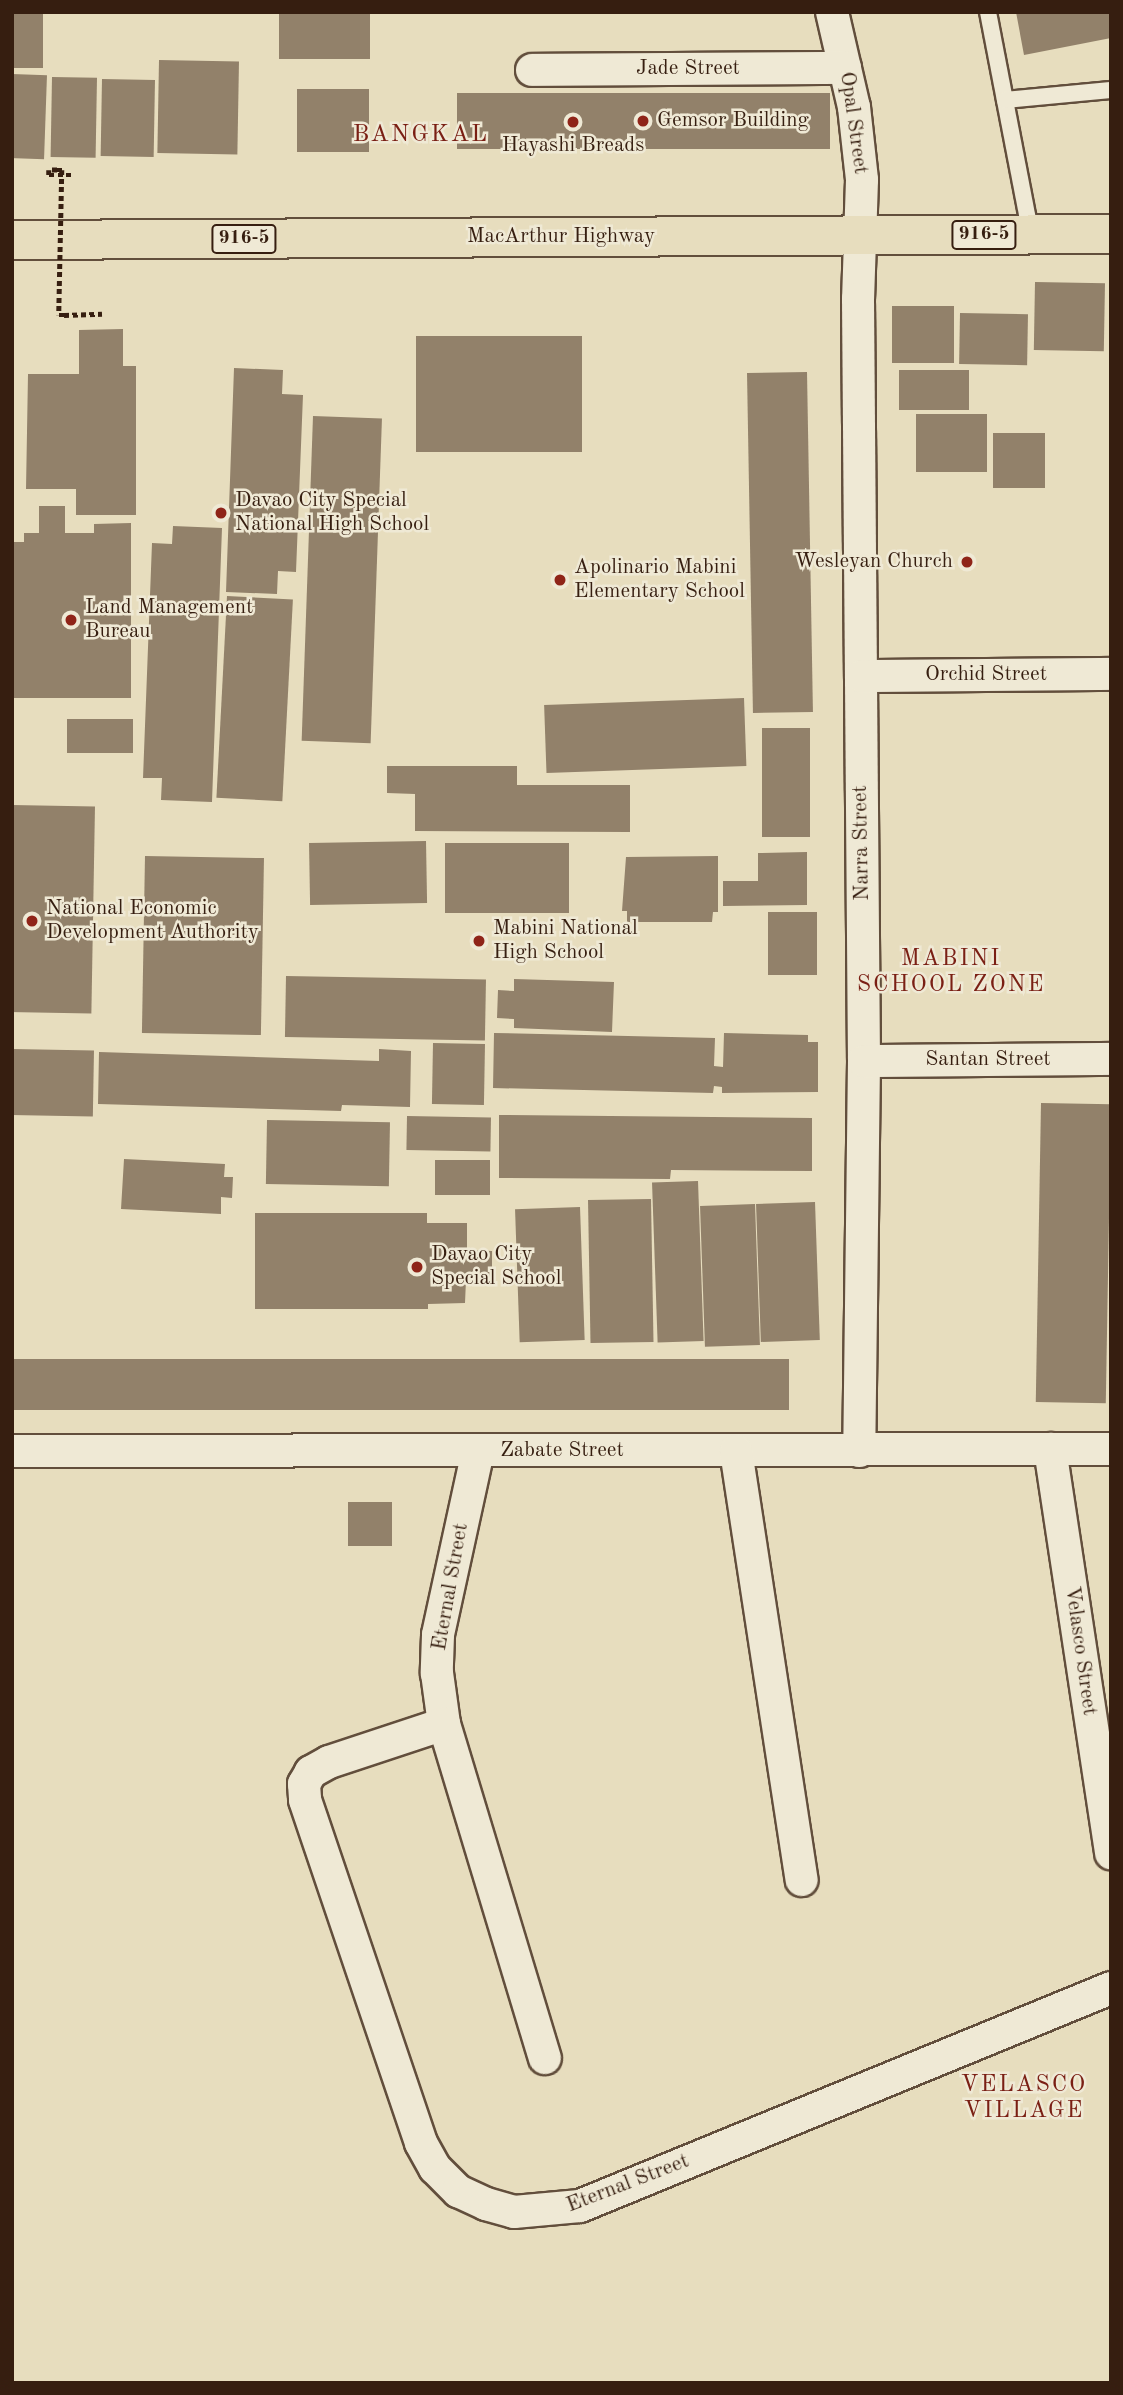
<!DOCTYPE html>
<style>
body{margin:0}
#map{position:relative;width:1123px;height:2395px;overflow:hidden;background:#e7ddbe;font-family:"Old Standard TT",serif}
div>[style]{position:absolute}
[style*='--x']{left:calc(var(--x)*1px);top:calc(var(--y)*1px);width:calc(var(--w)*1px);rotate:calc(var(--a)*1deg)}
.building>*{inset:0;background:#92816a;transform-origin:0 0}
.path>*{height:4.5px;margin-top:-2.25px;transform-origin:0;background:repeating-linear-gradient(90deg,#361e10 0 5px,transparent 0 8.5px)}
.roads{filter:drop-shadow(2px 0 #624e3c) drop-shadow(-2px 0 #624e3c) drop-shadow(0 2px #624e3c) drop-shadow(0 -2px #624e3c)}
.service>*{height:16px;margin:-8px;padding:0 8px;transform-origin:8px;border-radius:8px;background:#efe9d5}
.minor>*{height:32px;margin:-16px;padding:0 16px;transform-origin:16px;border-radius:16px;background:#efe9d5}
.primary>*{height:38px;margin:-19px;padding:0 19px;transform-origin:19px;border-radius:19px;background:#e7ddbe}
.path-bridge>*{height:4.5px;margin-top:-2.25px;transform-origin:0;background:repeating-linear-gradient(90deg,#361e10 0 5px,transparent 0 8.5px)}
.dots>*{width:19px;height:19px;translate:-50% -50%;box-sizing:border-box;border:4px solid #efe9d5;border-radius:50%}
span{translate:-50% -50%;white-space:nowrap;text-align:center;line-height:1.15;-webkit-text-stroke:5px #efe9d5;paint-order:stroke}
.shield-label span{padding:2px 5px;background:#efe9d5;border:2px solid;border-radius:5px;-webkit-text-stroke-width:0}
.shield-label{font-size:19px;color:#361e10;font-weight:700}
.street-label{font-size:21px;color:#361e10}
.poi-label{font-size:21px;color:#361e10}
.left{translate:0 -50%;text-align:left}
.right{translate:-100% -50%;text-align:right}
.neighbourhood-label{font-size:23px;color:#7a1f14;letter-spacing:2px}
.quarter-label{font-size:24px;color:#7a1f14;letter-spacing:2px}
.frame{position:absolute;inset:0;border:14px solid #361e10;pointer-events:none}
</style>
<div id="map">
<div class="building">
<div style="left:12px;top:12px;width:31px;height:56px"></div>
<div style="left:279px;top:12px;width:91px;height:47px"></div>
<div style="clip-path:polygon(1016px 12px,1111px 12px,1111px 38px,1024px 55px)"></div>
<div style="left:159px;top:60px;width:80px;height:93px;rotate:1deg"></div>
<div style="left:12px;top:74px;width:35px;height:84px;rotate:2deg"></div>
<div style="left:52px;top:77px;width:45px;height:80px;rotate:1deg"></div>
<div style="left:102px;top:79px;width:53px;height:77px;rotate:1deg"></div>
<div style="left:297px;top:89px;width:72px;height:63px"></div>
<div style="left:830px;top:93px;width:56px;height:373px;rotate:90deg"></div>
<div style="left:1035px;top:282px;width:70px;height:68px;rotate:1deg"></div>
<div style="left:892px;top:306px;width:62px;height:57px"></div>
<div style="left:960px;top:313px;width:68px;height:51px;rotate:1deg"></div>
<div style="clip-path:polygon(123px 329px,123px 366px,136px 366px,136px 515px,76px 515px,76px 489px,26px 489px,28px 374px,79px 374px,79px 330px)"></div>
<div style="left:416px;top:336px;width:166px;height:116px"></div>
<div style="clip-path:polygon(234px 368px,283px 370px,282px 394px,303px 395px,296px 572px,278px 571px,277px 594px,226px 592px)"></div>
<div style="left:899px;top:370px;width:70px;height:40px"></div>
<div style="left:807px;top:372px;width:340px;height:60px;rotate:89deg"></div>
<div style="left:916px;top:414px;width:71px;height:58px"></div>
<div style="left:313px;top:416px;width:69px;height:325px;rotate:2deg"></div>
<div style="left:993px;top:433px;width:52px;height:55px"></div>
<div style="clip-path:polygon(39px 506px,65px 506px,65px 533px,94px 533px,94px 524px,131px 523px,131px 698px,12px 698px,12px 542px,24px 542px,24px 533px,39px 533px)"></div>
<div style="clip-path:polygon(173px 526px,222px 528px,212px 802px,161px 800px,162px 778px,143px 778px,152px 543px,172px 544px)"></div>
<div style="left:227px;top:596px;width:66px;height:202px;rotate:3deg"></div>
<div style="left:744px;top:698px;width:68px;height:200px;rotate:88deg"></div>
<div style="left:67px;top:719px;width:66px;height:34px"></div>
<div style="left:762px;top:728px;width:48px;height:109px"></div>
<div style="clip-path:polygon(387px 766px,517px 766px,517px 785px,630px 785px,630px 832px,415px 831px,415px 794px,387px 793px)"></div>
<div style="left:12px;top:805px;width:83px;height:207px;rotate:1deg"></div>
<div style="left:426px;top:841px;width:62px;height:117px;rotate:89deg"></div>
<div style="left:445px;top:843px;width:124px;height:70px"></div>
<div style="clip-path:polygon(807px 852px,807px 905px,723px 906px,723px 881px,758px 881px,758px 853px)"></div>
<div style="left:145px;top:856px;width:119px;height:177px;rotate:1deg"></div>
<div style="clip-path:polygon(718px 856px,718px 912px,713px 912px,712px 922px,627px 922px,627px 911px,622px 911px,626px 857px)"></div>
<div style="left:768px;top:912px;width:49px;height:63px"></div>
<div style="left:286px;top:976px;width:200px;height:61px;rotate:1deg"></div>
<div style="clip-path:polygon(514px 979px,614px 982px,612px 1032px,514px 1028px,514px 1019px,497px 1018px,498px 990px,514px 991px)"></div>
<div style="clip-path:polygon(494px 1033px,715px 1038px,714px 1066px,723px 1067px,724px 1033px,808px 1035px,808px 1042px,818px 1042px,818px 1092px,722px 1093px,722px 1087px,714px 1086px,713px 1093px,493px 1088px)"></div>
<div style="left:433px;top:1043px;width:52px;height:61px;rotate:1deg"></div>
<div style="left:12px;top:1049px;width:82px;height:66px;rotate:1deg"></div>
<div style="clip-path:polygon(379px 1049px,411px 1051px,410px 1107px,342px 1105px,341px 1111px,98px 1104px,99px 1052px,379px 1061px)"></div>
<div style="left:1041px;top:1103px;width:70px;height:299px;rotate:1deg"></div>
<div style="clip-path:polygon(499px 1115px,812px 1118px,812px 1171px,671px 1170px,670px 1179px,499px 1178px)"></div>
<div style="left:407px;top:1116px;width:84px;height:34px;rotate:1deg"></div>
<div style="left:267px;top:1120px;width:123px;height:64px;rotate:1deg"></div>
<div style="clip-path:polygon(124px 1159px,225px 1164px,224px 1177px,233px 1177px,232px 1198px,221px 1197px,221px 1214px,121px 1209px)"></div>
<div style="left:435px;top:1160px;width:55px;height:35px"></div>
<div style="left:698px;top:1181px;width:160px;height:46px;rotate:88deg"></div>
<div style="left:651px;top:1199px;width:143px;height:63px;rotate:89deg"></div>
<div style="left:815px;top:1202px;width:138px;height:59px;rotate:88deg"></div>
<div style="left:755px;top:1204px;width:141px;height:55px;rotate:88deg"></div>
<div style="left:580px;top:1207px;width:133px;height:65px;rotate:88deg"></div>
<div style="clip-path:polygon(255px 1213px,427px 1213px,427px 1223px,467px 1223px,467px 1250px,492px 1251px,492px 1280px,466px 1280px,465px 1303px,428px 1304px,428px 1309px,255px 1309px)"></div>
<div style="left:789px;top:1359px;width:51px;height:777px;rotate:90deg"></div>
<div style="left:348px;top:1502px;width:44px;height:44px"></div>
</div>
<div class="path">
<div style="--x:57;--y:170;--w:8;--a:180"></div>
<div style="--x:49;--y:170;--w:5;--a:90"></div>
<div style="--x:49;--y:175;--w:26;--a:0"></div>
<div style="--x:64;--y:315;--w:38;--a:-2"></div>
</div>
<div class="roads">
<div class="service">
<div style="--x:988;--y:12;--w:227;--a:79.1"></div>
<div style="--x:1005;--y:100;--w:106;--a:-5.4"></div>
</div>
<div class="minor">
<div style="--x:832;--y:12;--w:98;--a:77"></div>
<div style="--x:854;--y:107;--w:73;--a:83.7"></div>
<div style="--x:862;--y:180;--w:119;--a:91.9"></div>
<div style="--x:858;--y:299;--w:762;--a:89.55"></div>
<div style="--x:864;--y:1061;--w:390;--a:90.7"></div>
<div style="--x:532;--y:70;--w:313;--a:-0.4"></div>
<div style="--x:861;--y:676;--w:250;--a:-0.5"></div>
<div style="--x:864;--y:1061;--w:247;--a:-0.5"></div>
<div style="--x:1050;--y:1449;--w:409;--a:81.4"></div>
<div style="--x:12;--y:1451;--w:1099;--a:-0.1"></div>
<div style="--x:478;--y:1451;--w:188;--a:102.3"></div>
<div style="--x:438;--y:1635;--w:38;--a:92"></div>
<div style="--x:437;--y:1673;--w:51;--a:82.2"></div>
<div style="--x:444;--y:1724;--w:349;--a:73.2"></div>
<div style="--x:736;--y:1451;--w:434;--a:81.3"></div>
<div style="--x:444;--y:1724;--w:121;--a:161.7"></div>
<div style="--x:329;--y:1762;--w:21;--a:151"></div>
<div style="--x:311;--y:1772;--w:14;--a:120"></div>
<div style="--x:304;--y:1784;--w:16;--a:86"></div>
<div style="--x:305;--y:1800;--w:362;--a:71.3"></div>
<div style="--x:421;--y:2143;--w:29;--a:61"></div>
<div style="--x:435;--y:2168;--w:33;--a:45"></div>
<div style="--x:458;--y:2191;--w:31;--a:25"></div>
<div style="--x:486;--y:2204;--w:29;--a:16"></div>
<div style="--x:514;--y:2212;--w:66;--a:-5.2"></div>
<div style="--x:580;--y:2206;--w:574;--a:-22.32"></div>
</div>
<div class="primary">
<div style="--x:12;--y:240;--w:1099;--a:-0.31"></div>
</div>
</div>
<div class="path-bridge">
<div style="--x:57;--y:170;--w:5;--a:0"></div>
<div style="--x:62;--y:170;--w:145;--a:91.2"></div>
<div style="--x:59;--y:315;--w:5;--a:0"></div>
</div>
<div class="dots">
<div style="left:643px;top:121px;background:#8f2418"></div>
<div style="left:573px;top:122px;background:#8f2418"></div>
<div style="left:221px;top:513px;background:#8f2418"></div>
<div style="left:967px;top:562px;background:#8f2418"></div>
<div style="left:560px;top:580px;background:#8f2418"></div>
<div style="left:71px;top:620px;background:#8f2418"></div>
<div style="left:32px;top:921px;background:#8f2418"></div>
<div style="left:479px;top:941px;background:#8f2418"></div>
<div style="left:417px;top:1267px;background:#8f2418"></div>
</div>
<div class="shield-label">
<span style="left:984px;top:235px">916-5</span>
<span style="left:244px;top:239px">916-5</span>
</div>
<div class="street-label">
<span style="left:688px;top:69px">Jade Street</span>
<span style="left:853px;top:123px;rotate:82deg">Opal Street</span>
<span style="left:561px;top:237px">MacArthur Highway</span>
<span style="left:986px;top:675px">Orchid Street</span>
<span style="left:862px;top:843px;rotate:-91deg">Narra Street</span>
<span style="left:988px;top:1060px">Santan Street</span>
<span style="left:562px;top:1451px">Zabate Street</span>
<span style="left:451px;top:1587px;rotate:-80deg">Eternal Street</span>
<span style="left:1080px;top:1651px;rotate:82deg">Velasco Street</span>
<span style="left:628px;top:2184px;rotate:-21deg">Eternal Street</span>
</div>
<div class="poi-label">
<span class="left" style="left:657px;top:121px">Gemsor Building</span>
<span style="left:573px;top:146px">Hayashi Breads</span>
<span class="left" style="left:235px;top:513px">Davao City Special<br>National High School</span>
<span class="right" style="left:953px;top:562px">Wesleyan Church</span>
<span class="left" style="left:574px;top:580px">Apolinario Mabini<br>Elementary School</span>
<span class="left" style="left:85px;top:620px">Land Management<br>Bureau</span>
<span class="left" style="left:46px;top:921px">National Economic<br>Development Authority</span>
<span class="left" style="left:493px;top:941px">Mabini National<br>High School</span>
<span class="left" style="left:431px;top:1267px">Davao City<br>Special School</span>
</div>
<div class="neighbourhood-label">
<span style="left:951px;top:972px">MABINI<br>SCHOOL ZONE</span>
<span style="left:1024px;top:2098px">VELASCO<br>VILLAGE</span>
</div>
<div class="quarter-label">
<span style="left:421px;top:136px">BANGKAL</span>
</div>
<div class="frame"></div>
</div>
